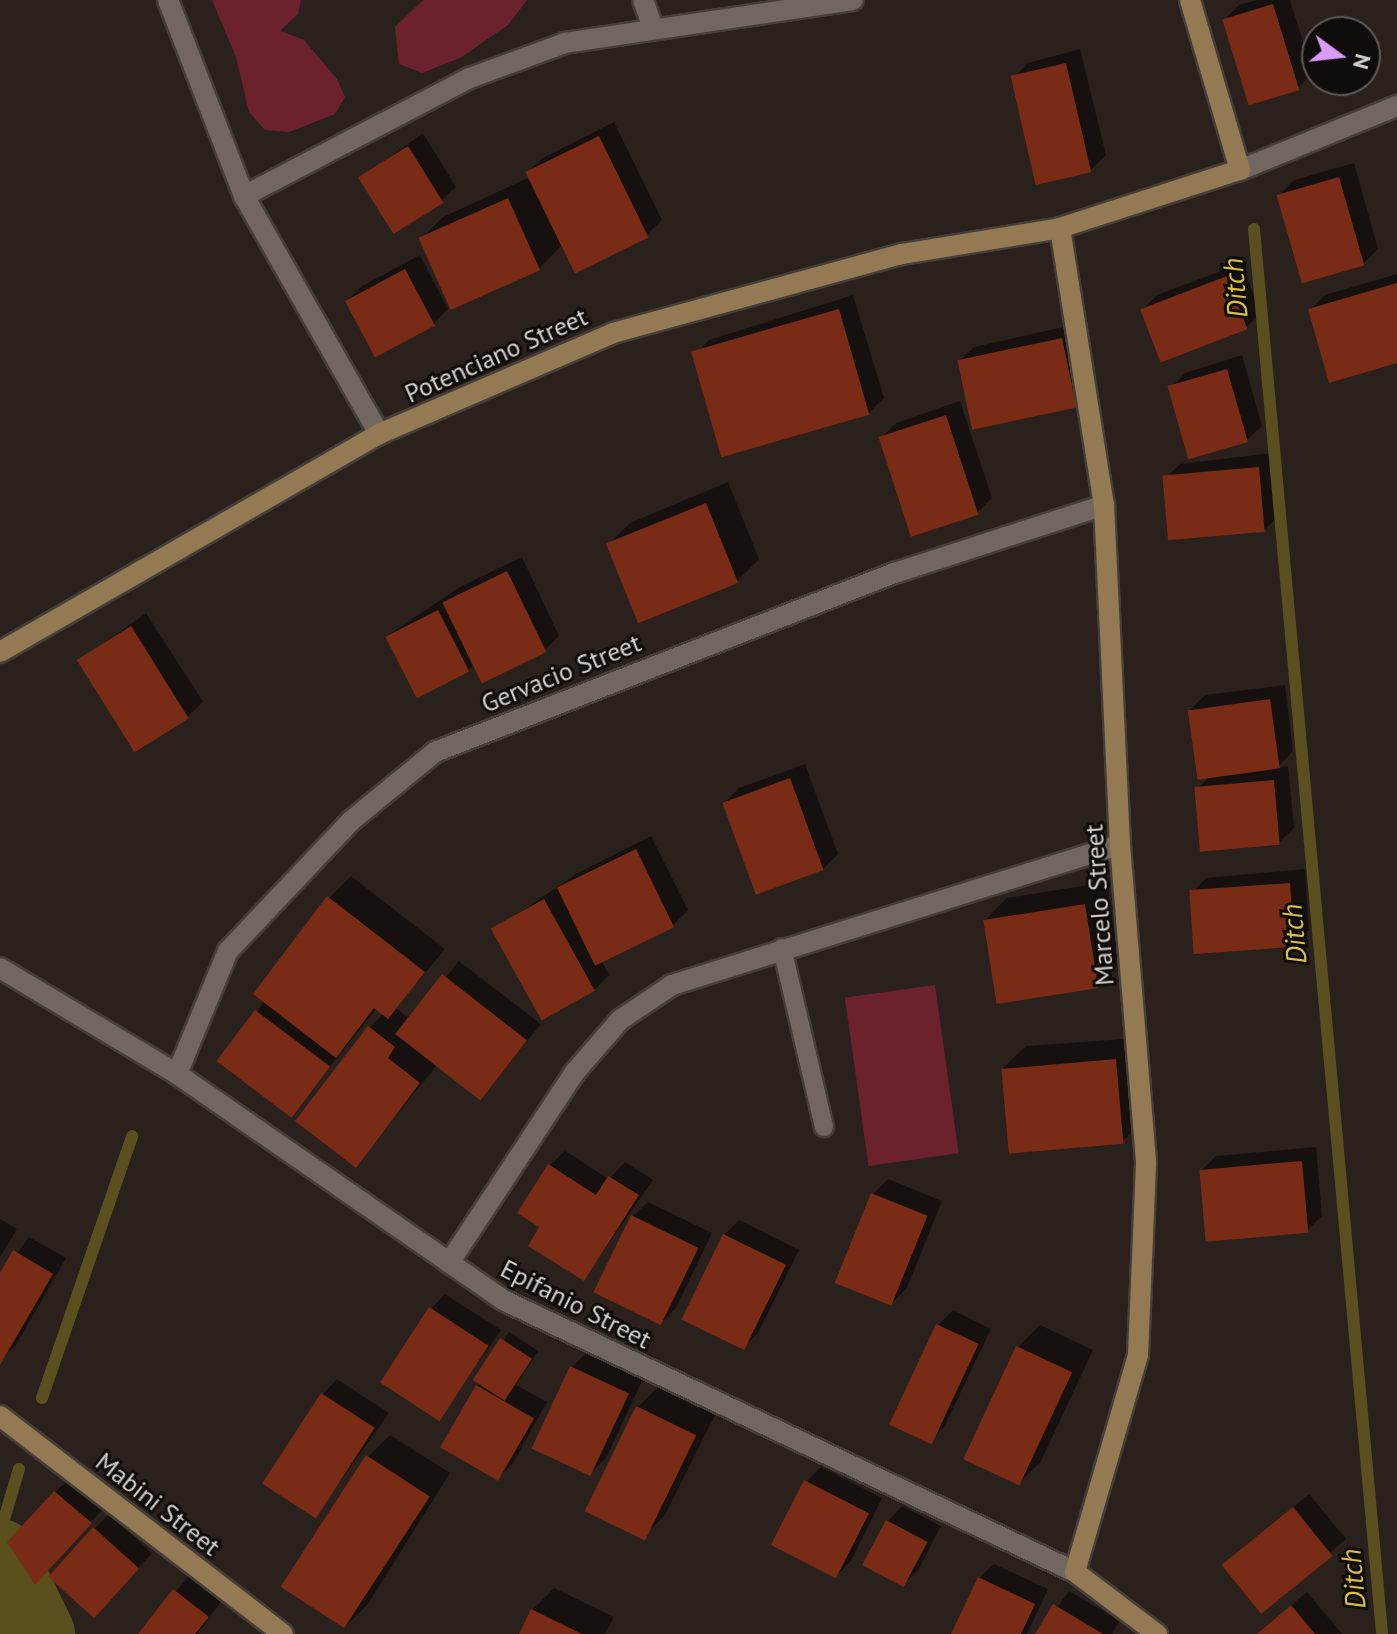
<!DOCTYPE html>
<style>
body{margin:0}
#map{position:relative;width:1397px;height:1634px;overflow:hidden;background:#2a211c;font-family:"PT Sans",sans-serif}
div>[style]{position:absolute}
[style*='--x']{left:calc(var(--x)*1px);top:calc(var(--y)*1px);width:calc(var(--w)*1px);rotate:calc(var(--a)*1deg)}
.green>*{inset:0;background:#6c222c;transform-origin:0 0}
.shadow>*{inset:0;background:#0007}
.stream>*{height:12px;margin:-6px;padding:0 6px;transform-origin:6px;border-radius:6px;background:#594f1f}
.river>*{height:74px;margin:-37px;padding:0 37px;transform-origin:37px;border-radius:37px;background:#594f1f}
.building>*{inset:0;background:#792b15;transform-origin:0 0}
.roads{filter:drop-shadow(2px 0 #453e39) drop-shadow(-2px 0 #453e39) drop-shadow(0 2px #453e39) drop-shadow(0 -2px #453e39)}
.lane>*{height:18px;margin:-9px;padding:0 9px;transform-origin:9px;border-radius:9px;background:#716760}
.street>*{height:20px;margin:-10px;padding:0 10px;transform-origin:10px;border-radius:10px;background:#716760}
.secondary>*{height:20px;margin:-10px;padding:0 10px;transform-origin:10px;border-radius:10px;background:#947a53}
span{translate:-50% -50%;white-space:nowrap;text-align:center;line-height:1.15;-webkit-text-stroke:6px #0f0c09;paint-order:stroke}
.street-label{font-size:26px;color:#d6d0cc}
.water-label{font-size:28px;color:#dbc243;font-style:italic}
.north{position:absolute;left:1301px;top:16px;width:80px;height:80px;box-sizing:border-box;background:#0f0c09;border:2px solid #5f5a57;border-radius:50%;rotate:105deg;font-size:22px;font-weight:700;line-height:32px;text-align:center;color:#d6d0cc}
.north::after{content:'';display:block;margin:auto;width:28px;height:36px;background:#da9af7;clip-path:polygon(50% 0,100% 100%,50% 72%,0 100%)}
</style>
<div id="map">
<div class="green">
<div style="clip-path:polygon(212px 0,301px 0,298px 14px,280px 31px,304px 40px,337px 79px,345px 97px,335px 114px,289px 132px,265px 130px,249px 112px,236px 57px)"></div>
<div style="clip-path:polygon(423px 0,527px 0,508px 25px,460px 58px,422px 73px,399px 64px,395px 27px)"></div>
<div style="left:935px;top:985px;width:170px;height:91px;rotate:82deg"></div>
</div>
<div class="shadow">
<div style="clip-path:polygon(1257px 0,1290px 0,1313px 73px,1298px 88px,1224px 20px,1239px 5px)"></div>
<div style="clip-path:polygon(1080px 49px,1106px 155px,1091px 170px,1013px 78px,1028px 63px)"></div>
<div style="clip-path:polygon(614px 122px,662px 220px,647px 235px,563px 244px,539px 269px,421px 239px,443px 217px,530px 177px,528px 172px,543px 158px)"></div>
<div style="clip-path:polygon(423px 133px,456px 187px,441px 201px,361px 178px)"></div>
<div style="clip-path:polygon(1354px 163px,1378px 249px,1363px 264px,1303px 281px,1279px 195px,1294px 180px)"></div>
<div style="clip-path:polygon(420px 255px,448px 309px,433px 324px,347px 301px,362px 286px)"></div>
<div style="clip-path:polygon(1242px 263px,1260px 313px,1246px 328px,1142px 310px,1157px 295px)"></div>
<div style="clip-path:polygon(1397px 274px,1397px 361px,1310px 310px,1325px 295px)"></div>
<div style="clip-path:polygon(853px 295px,884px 398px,869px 413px,694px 355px,709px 340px)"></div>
<div style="clip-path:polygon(1077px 324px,1091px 391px,1076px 405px,959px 361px,974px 347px)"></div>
<div style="clip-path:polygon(1242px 355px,1262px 426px,1247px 440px,1170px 388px,1185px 373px)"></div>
<div style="clip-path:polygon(960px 401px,992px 498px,977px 513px,881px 438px,896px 423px)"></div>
<div style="clip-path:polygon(1273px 453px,1279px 516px,1264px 530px,1165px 479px,1180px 464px)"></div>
<div style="clip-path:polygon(728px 482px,759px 559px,737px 581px,608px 545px,630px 523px)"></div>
<div style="clip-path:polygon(522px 557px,559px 636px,545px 650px,474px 664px,468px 671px,387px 636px,460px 587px)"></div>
<div style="clip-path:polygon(146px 613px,203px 702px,188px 716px,79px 661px)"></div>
<div style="clip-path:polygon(1285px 685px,1293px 751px,1277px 768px,1288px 766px,1294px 828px,1279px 843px,1197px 789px,1211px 775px,1190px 710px,1205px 695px)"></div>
<div style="clip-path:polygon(805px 764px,838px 854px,823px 869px,724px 803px,739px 788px)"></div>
<div style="clip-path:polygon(651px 836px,688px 910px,673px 925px,602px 962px,609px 975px,594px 990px,543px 1018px,494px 930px,576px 874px)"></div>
<div style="clip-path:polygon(1305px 869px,1309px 930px,1295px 945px,1192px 893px,1206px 878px)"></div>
<div style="clip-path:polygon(351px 876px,445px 949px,396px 1008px,411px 1020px,459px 961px,541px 1024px,482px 1098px,438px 1064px,356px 1165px,370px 1027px,384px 1013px,377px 1008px,290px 1116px,257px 1012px,329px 898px)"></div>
<div style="clip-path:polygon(1107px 882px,1119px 964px,1097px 987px,985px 920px,1007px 898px)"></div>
<div style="clip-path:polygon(1138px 1038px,1144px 1120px,1122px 1142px,1003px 1068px,1026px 1046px)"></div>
<div style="clip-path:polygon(1316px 1147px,1322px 1216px,1307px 1231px,1201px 1171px,1216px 1156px)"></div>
<div style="clip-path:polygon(565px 1151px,609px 1179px,625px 1162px,653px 1180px,584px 1279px,542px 1226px,550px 1165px)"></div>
<div style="clip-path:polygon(888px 1179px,942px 1201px,907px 1288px,893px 1302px,873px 1194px)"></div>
<div style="clip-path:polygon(648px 1202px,712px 1233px,676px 1308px,661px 1323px,633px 1216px)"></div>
<div style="clip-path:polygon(0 1219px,17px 1229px,0 1257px)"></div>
<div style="clip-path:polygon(739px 1220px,799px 1250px,758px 1333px,743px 1348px,724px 1235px)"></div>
<div style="clip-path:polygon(29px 1237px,66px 1258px,16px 1345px,1px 1359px,0 1277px)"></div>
<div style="clip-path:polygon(445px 1294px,501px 1330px,439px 1419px,431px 1309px)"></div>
<div style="clip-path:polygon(953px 1310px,991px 1329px,944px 1427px,929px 1442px,938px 1325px)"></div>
<div style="clip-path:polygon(1040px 1325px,1093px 1350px,1041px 1461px,1019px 1483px,1018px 1347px)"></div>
<div style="clip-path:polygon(509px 1332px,538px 1351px,516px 1385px,547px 1402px,513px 1463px,499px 1478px,477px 1387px,481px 1383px,476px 1379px)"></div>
<div style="clip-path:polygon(587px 1352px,643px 1379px,606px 1458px,591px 1473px,572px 1367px)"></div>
<div style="clip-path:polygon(337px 1379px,389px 1413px,315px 1517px,323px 1394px)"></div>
<div style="clip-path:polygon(660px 1385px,716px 1413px,665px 1515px,643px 1537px,638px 1407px)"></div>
<div style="clip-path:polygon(390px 1435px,450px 1473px,368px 1604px,346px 1626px,368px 1457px)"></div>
<div style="clip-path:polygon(821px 1467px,882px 1498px,851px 1561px,836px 1576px,806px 1482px)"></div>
<div style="clip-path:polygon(70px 1478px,105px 1507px,50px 1567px,55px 1492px)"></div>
<div style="clip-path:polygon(1309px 1494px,1346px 1539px,1263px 1611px,1241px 1551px)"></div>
<div style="clip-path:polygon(902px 1506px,941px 1526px,918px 1570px,903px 1585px,864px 1565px,888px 1521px)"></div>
<div style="clip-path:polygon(109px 1514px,152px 1553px,109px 1601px,94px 1529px)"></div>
<div style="clip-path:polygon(994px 1564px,1048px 1589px,1027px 1634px,954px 1634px,979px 1578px)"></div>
<div style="clip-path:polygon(189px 1575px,222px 1601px,197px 1634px,141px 1634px)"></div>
<div style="clip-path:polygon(554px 1588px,614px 1617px,605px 1634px,521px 1634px,532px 1610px)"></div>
<div style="clip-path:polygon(1069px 1591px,1120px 1621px,1112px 1634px,1038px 1634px)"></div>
<div style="clip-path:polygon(1307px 1592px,1342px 1634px,1258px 1634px,1263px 1629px)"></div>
</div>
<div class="stream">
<div style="--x:1254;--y:229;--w:1411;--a:84.79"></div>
<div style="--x:42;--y:1398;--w:277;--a:-71"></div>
<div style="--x:0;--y:1533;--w:67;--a:-73.5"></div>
</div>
<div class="river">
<div style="--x:0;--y:1556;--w:87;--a:64"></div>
</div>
<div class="building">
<div style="left:1273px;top:4px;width:90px;height:53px;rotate:73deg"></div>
<div style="left:1066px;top:63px;width:112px;height:57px;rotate:77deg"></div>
<div style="left:599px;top:136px;width:113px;height:82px;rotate:64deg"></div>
<div style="left:408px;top:146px;width:67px;height:59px;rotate:58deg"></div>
<div style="left:1339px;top:177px;width:92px;height:65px;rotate:74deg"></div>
<div style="left:508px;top:198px;width:79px;height:98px;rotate:66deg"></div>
<div style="left:405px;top:269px;width:64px;height:68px;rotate:62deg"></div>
<div style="left:1227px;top:276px;width:57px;height:93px;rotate:69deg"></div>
<div style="clip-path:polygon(1397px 283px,1397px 363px,1329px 383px,1308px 309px)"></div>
<div style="left:839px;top:309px;width:110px;height:154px;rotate:74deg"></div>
<div style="left:1062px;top:338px;width:71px;height:107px;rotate:78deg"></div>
<div style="left:1227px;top:369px;width:76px;height:62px;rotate:74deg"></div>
<div style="left:946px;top:415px;width:105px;height:71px;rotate:72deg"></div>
<div style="left:1259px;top:467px;width:65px;height:97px;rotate:85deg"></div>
<div style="left:706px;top:503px;width:86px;height:108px;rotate:68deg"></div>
<div style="left:507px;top:571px;width:90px;height:72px;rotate:64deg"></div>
<div style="left:438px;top:610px;width:69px;height:59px;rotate:63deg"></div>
<div style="left:131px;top:626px;width:109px;height:64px;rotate:58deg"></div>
<div style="left:1270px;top:699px;width:70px;height:83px;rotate:82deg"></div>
<div style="left:790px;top:778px;width:98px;height:72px;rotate:70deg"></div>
<div style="left:1274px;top:780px;width:65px;height:80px;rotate:85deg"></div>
<div style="left:636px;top:849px;width:87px;height:88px;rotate:64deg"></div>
<div style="left:1290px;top:883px;width:64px;height:101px;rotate:86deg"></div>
<div style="clip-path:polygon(327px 896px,425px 972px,388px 1019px,374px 1008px,336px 1058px,253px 994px)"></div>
<div style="left:544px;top:899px;width:105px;height:61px;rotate:61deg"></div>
<div style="left:1085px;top:904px;width:85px;height:103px;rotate:81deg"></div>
<div style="left:442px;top:974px;width:108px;height:76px;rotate:38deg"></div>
<div style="left:255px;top:1010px;width:94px;height:64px;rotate:37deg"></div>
<div style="clip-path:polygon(368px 1026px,395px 1047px,388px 1058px,420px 1083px,356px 1168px,295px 1121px)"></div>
<div style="left:1116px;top:1059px;width:85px;height:115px;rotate:85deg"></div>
<div style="left:1302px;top:1161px;width:72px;height:103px;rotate:85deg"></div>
<div style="clip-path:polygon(548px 1164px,596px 1195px,608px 1176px,639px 1195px,584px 1281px,528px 1246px,539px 1227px,517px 1213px)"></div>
<div style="left:871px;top:1193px;width:61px;height:97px;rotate:22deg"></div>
<div style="left:631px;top:1215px;width:75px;height:86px;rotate:26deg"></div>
<div style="left:723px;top:1234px;width:70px;height:95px;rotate:26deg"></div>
<div style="clip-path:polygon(13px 1250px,53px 1274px,0 1365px,0 1273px)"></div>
<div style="left:429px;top:1307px;width:71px;height:90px;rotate:33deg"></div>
<div style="left:936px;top:1324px;width:47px;height:111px;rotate:25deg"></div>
<div style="left:500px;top:1338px;width:38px;height:50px;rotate:33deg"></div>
<div style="left:1016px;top:1346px;width:62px;height:125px;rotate:25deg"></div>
<div style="left:570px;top:1366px;width:65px;height:91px;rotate:25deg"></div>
<div style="left:476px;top:1385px;width:67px;height:72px;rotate:30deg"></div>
<div style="left:321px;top:1393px;width:64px;height:108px;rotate:33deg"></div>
<div style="left:636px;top:1406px;width:67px;height:117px;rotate:26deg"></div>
<div style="left:366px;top:1455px;width:76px;height:157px;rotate:33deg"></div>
<div style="left:804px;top:1480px;width:73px;height:73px;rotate:27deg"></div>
<div style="clip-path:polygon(54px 1491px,92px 1523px,35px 1585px,7px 1542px)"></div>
<div style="left:1293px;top:1507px;width:63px;height:92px;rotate:51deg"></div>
<div style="left:886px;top:1520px;width:47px;height:51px;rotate:28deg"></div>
<div style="left:93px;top:1527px;width:62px;height:67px;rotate:42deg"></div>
<div style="clip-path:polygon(978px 1577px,1035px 1604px,1021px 1634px,951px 1634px)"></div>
<div style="clip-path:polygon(173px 1589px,209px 1617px,195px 1634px,138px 1634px)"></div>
<div style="clip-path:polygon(1053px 1604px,1103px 1634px,1035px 1634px)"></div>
<div style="clip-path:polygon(1291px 1605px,1315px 1634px,1257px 1634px)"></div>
<div style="clip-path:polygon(531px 1609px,582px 1634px,519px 1634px)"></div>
</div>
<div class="roads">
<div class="lane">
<div style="--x:782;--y:948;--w:184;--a:76.8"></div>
</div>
<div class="street">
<div style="--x:168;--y:0;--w:210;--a:68.8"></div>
<div style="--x:244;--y:196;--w:274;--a:60.4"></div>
<div style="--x:643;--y:0;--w:29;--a:70"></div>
<div style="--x:1240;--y:170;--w:170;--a:-22.2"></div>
<div style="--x:244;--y:196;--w:255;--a:-27.6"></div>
<div style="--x:470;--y:78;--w:101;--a:-20.2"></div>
<div style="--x:565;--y:43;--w:291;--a:-8.5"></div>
<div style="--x:0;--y:968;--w:206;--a:30.9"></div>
<div style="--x:177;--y:1074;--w:397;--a:34.7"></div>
<div style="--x:503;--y:1300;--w:633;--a:25.43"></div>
<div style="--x:177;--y:1074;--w:133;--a:-67.5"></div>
<div style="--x:228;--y:951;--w:179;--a:-46.6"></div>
<div style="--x:351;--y:821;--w:109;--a:-39.4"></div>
<div style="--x:435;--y:752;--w:494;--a:-21.3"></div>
<div style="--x:895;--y:573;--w:220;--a:-18"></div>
<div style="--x:449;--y:1263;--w:229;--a:-56.6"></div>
<div style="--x:575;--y:1072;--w:69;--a:-49.1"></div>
<div style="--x:620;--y:1020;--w:63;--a:-33.9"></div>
<div style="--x:672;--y:985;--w:469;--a:-17.4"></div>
</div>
<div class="secondary">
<div style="--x:1060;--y:228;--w:280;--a:81"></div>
<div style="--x:1104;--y:505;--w:340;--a:87.3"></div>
<div style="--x:1120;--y:845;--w:320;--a:85.3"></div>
<div style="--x:1146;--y:1164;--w:191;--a:92.4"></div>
<div style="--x:1138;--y:1355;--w:226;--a:106.2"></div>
<div style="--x:1075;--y:1572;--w:103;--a:37.1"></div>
<div style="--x:0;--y:652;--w:437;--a:-29.9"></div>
<div style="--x:379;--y:434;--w:255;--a:-23.3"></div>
<div style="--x:613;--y:333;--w:300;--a:-15.3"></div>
<div style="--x:902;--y:254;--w:160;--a:-9.3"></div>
<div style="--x:1060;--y:228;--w:189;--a:-17.9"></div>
<div style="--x:1240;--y:170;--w:177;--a:-106.4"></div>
<div style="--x:0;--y:1416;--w:357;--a:37.6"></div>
</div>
</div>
<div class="street-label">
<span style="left:496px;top:355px;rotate:-24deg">Potenciano Street</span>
<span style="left:561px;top:673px;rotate:-22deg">Gervacio Street</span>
<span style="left:1099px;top:905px;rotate:-94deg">Marcelo Street</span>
<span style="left:576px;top:1304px;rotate:27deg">Epifanio Street</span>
<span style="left:158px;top:1504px;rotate:38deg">Mabini Street</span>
</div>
<div class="water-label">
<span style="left:1235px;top:288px;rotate:-95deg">Ditch</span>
<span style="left:1294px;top:934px;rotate:-95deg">Ditch</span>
<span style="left:1353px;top:1579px;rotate:-95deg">Ditch</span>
</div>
<div class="north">N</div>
</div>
